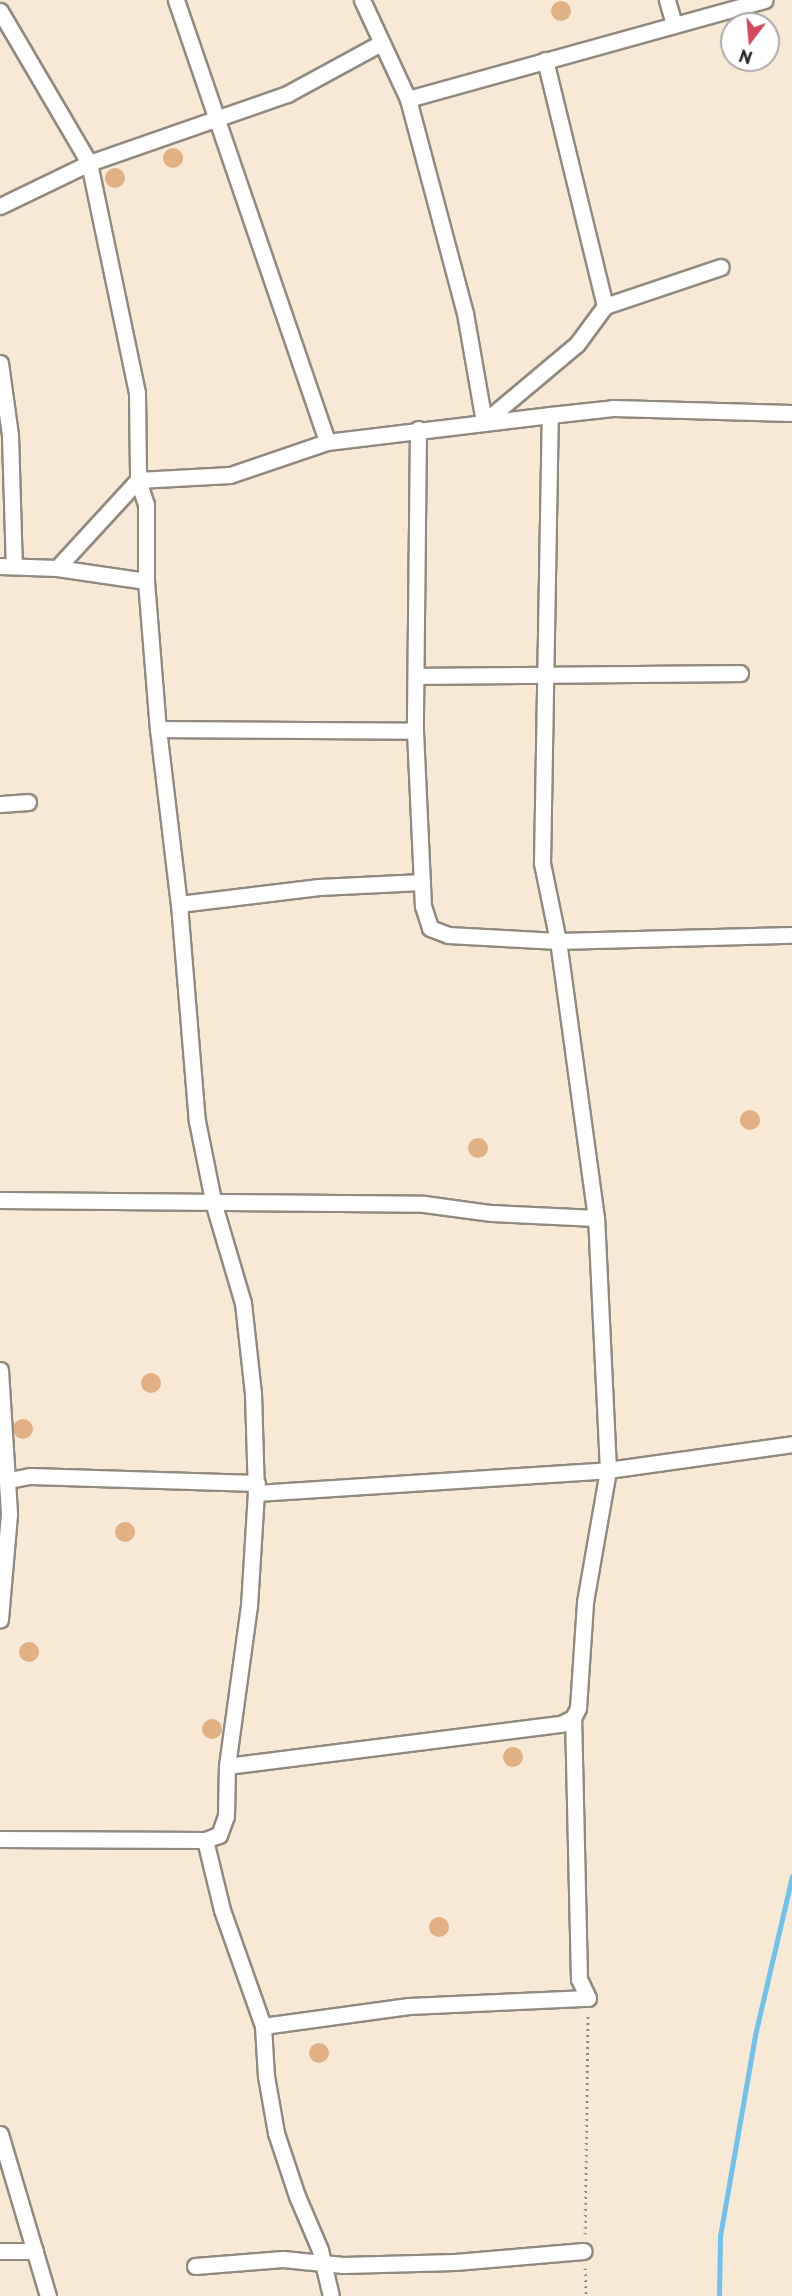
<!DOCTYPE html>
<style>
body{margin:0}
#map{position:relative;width:792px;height:2296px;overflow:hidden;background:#f7e9d6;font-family:"Playpen Sans",sans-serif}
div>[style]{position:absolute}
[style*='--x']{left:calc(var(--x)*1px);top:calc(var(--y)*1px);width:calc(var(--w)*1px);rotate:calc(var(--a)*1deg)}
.stream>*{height:5px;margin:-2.5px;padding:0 2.5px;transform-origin:2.5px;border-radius:2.5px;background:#70c1eb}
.building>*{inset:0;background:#e1b185}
.round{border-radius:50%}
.path>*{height:3px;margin-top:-1.5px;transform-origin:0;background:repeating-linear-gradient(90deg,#918a80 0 1.5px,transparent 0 6px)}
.roads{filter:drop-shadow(2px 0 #918a80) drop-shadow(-2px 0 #918a80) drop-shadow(0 2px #918a80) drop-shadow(0 -2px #918a80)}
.minor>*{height:15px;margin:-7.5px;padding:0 7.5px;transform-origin:7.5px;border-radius:7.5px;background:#fff}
span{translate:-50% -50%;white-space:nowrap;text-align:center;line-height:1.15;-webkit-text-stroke:4.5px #fff;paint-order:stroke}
.north{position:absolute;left:720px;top:12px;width:60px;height:60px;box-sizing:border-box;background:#fff;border:2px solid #aaa;border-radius:50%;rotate:196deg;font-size:16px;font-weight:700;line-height:24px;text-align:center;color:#2b2b2b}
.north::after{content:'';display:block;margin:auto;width:21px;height:27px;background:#d1495b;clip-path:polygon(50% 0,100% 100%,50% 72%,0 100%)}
</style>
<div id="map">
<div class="stream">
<div style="--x:719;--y:2296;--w:60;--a:-89"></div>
<div style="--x:720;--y:2236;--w:204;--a:-80.1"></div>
<div style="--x:755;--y:2035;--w:163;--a:-76.9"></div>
</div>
<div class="building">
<div class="round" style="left:551px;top:1px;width:20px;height:20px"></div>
<div class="round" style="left:163px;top:148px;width:20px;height:20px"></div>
<div class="round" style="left:105px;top:168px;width:20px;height:20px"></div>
<div class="round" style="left:740px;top:1110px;width:20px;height:20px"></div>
<div class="round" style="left:468px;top:1138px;width:20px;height:20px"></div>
<div class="round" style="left:141px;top:1373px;width:20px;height:20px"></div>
<div class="round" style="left:13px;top:1419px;width:20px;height:20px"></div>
<div class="round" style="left:115px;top:1522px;width:20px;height:20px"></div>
<div class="round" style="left:19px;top:1642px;width:20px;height:20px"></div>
<div class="round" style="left:202px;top:1719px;width:20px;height:20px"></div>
<div class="round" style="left:503px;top:1747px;width:20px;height:20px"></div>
<div class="round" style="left:429px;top:1917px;width:20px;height:20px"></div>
<div class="round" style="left:309px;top:2043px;width:20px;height:20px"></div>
</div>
<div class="path">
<div style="--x:585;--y:2234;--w:221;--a:-89.2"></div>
<div style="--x:585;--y:2268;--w:28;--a:88"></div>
</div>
<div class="roads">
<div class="minor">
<div style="--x:176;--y:0;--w:467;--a:71.1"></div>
<div style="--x:362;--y:0;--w:109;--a:65.1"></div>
<div style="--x:408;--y:99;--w:221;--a:75.1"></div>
<div style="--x:465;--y:313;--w:111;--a:80.1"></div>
<div style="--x:484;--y:422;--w:121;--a:-40"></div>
<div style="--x:577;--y:344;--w:47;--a:-53.6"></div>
<div style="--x:605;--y:306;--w:122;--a:-18.6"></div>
<div style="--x:667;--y:0;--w:25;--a:74"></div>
<div style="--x:0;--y:11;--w:176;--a:59.6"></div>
<div style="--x:89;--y:163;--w:235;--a:78.2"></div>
<div style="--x:137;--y:393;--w:87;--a:89.3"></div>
<div style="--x:138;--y:480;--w:25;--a:72"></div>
<div style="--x:146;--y:504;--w:77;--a:90"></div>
<div style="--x:146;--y:581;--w:148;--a:85.4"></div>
<div style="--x:158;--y:729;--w:176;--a:83.2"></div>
<div style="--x:179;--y:904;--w:218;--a:85.3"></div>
<div style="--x:197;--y:1121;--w:86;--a:78.6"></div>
<div style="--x:214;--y:1205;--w:102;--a:73.5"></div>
<div style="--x:243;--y:1303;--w:91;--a:83.7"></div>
<div style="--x:253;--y:1393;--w:100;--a:88.3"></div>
<div style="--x:545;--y:60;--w:253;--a:76.3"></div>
<div style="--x:408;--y:99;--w:370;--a:-15.5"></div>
<div style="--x:0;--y:206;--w:99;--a:-25.8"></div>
<div style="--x:89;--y:163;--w:210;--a:-19.2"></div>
<div style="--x:287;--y:94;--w:107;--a:-28.5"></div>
<div style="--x:0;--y:363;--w:73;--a:82.1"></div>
<div style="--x:10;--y:435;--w:131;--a:88.3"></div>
<div style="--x:418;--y:429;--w:302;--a:90.6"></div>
<div style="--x:415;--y:731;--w:175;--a:87.4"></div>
<div style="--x:423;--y:906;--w:23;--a:72"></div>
<div style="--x:430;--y:928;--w:19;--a:21"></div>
<div style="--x:448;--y:935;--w:110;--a:3.1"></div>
<div style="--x:558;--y:941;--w:234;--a:-1.5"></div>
<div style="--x:0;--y:566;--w:57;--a:2"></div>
<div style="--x:57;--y:568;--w:90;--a:8.3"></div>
<div style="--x:57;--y:568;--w:120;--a:-47.4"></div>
<div style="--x:138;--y:480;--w:92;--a:-3.1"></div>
<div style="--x:230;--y:475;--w:102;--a:-18.8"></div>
<div style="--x:327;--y:442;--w:225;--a:-6.9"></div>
<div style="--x:550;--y:415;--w:63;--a:-6.3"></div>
<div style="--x:613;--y:408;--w:179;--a:1.6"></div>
<div style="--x:416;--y:676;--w:324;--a:-0.5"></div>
<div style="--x:158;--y:729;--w:257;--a:0.4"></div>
<div style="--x:0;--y:804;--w:28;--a:-4"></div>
<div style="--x:179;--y:904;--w:141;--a:-6.9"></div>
<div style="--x:319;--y:887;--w:103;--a:-2.8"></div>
<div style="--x:0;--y:1200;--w:424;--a:0.5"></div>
<div style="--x:424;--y:1204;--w:68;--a:7.7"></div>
<div style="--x:491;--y:1213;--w:105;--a:2.7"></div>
<div style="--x:0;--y:1370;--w:144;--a:86.4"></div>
<div style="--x:9;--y:1514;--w:106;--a:94.9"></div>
<div style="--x:9;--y:1480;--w:21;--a:-11"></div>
<div style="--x:30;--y:1476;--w:227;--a:1.8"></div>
<div style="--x:227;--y:1766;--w:337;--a:-7.2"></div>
<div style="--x:561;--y:1724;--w:13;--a:-27"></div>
<div style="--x:573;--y:1718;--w:11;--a:-63"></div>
<div style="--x:578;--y:1708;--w:106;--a:-86.2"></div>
<div style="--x:585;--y:1602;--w:134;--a:-80.1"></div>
<div style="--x:608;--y:1470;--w:252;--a:-92.7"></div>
<div style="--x:596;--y:1218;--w:280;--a:-97.8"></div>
<div style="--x:558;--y:941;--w:80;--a:-101.6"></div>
<div style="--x:542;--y:863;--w:448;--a:-89"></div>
<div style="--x:0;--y:1839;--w:205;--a:0.3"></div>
<div style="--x:205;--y:1840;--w:15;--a:-20"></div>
<div style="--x:219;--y:1835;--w:20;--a:-70"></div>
<div style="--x:226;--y:1816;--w:50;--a:-88.9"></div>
<div style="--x:227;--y:1766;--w:162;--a:-82.2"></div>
<div style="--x:249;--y:1606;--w:113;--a:-86.5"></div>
<div style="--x:256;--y:1493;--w:353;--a:-3.7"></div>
<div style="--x:608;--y:1470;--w:186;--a:-8"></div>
<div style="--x:205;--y:1840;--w:72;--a:76.3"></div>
<div style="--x:222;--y:1910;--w:123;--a:70.5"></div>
<div style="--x:263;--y:2026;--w:50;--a:86.6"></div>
<div style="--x:266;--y:2076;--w:58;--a:80"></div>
<div style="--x:276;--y:2133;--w:66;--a:71.6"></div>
<div style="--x:297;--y:2196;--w:59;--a:66.9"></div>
<div style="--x:320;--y:2250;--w:47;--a:76.6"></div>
<div style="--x:263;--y:2026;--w:147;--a:-7.8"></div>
<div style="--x:409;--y:2006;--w:179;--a:-2.6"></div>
<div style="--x:588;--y:1998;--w:21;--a:-115"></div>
<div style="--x:579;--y:1979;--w:261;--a:-91.3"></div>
<div style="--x:0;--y:2134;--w:169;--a:73.5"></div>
<div style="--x:0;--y:2251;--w:35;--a:0"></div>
<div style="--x:195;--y:2266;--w:88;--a:-4.5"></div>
<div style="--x:283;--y:2259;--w:60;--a:5.7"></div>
<div style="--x:343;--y:2265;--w:112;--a:-1.5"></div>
<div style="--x:455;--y:2262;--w:129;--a:-4.9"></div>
</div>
</div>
<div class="north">N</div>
</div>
